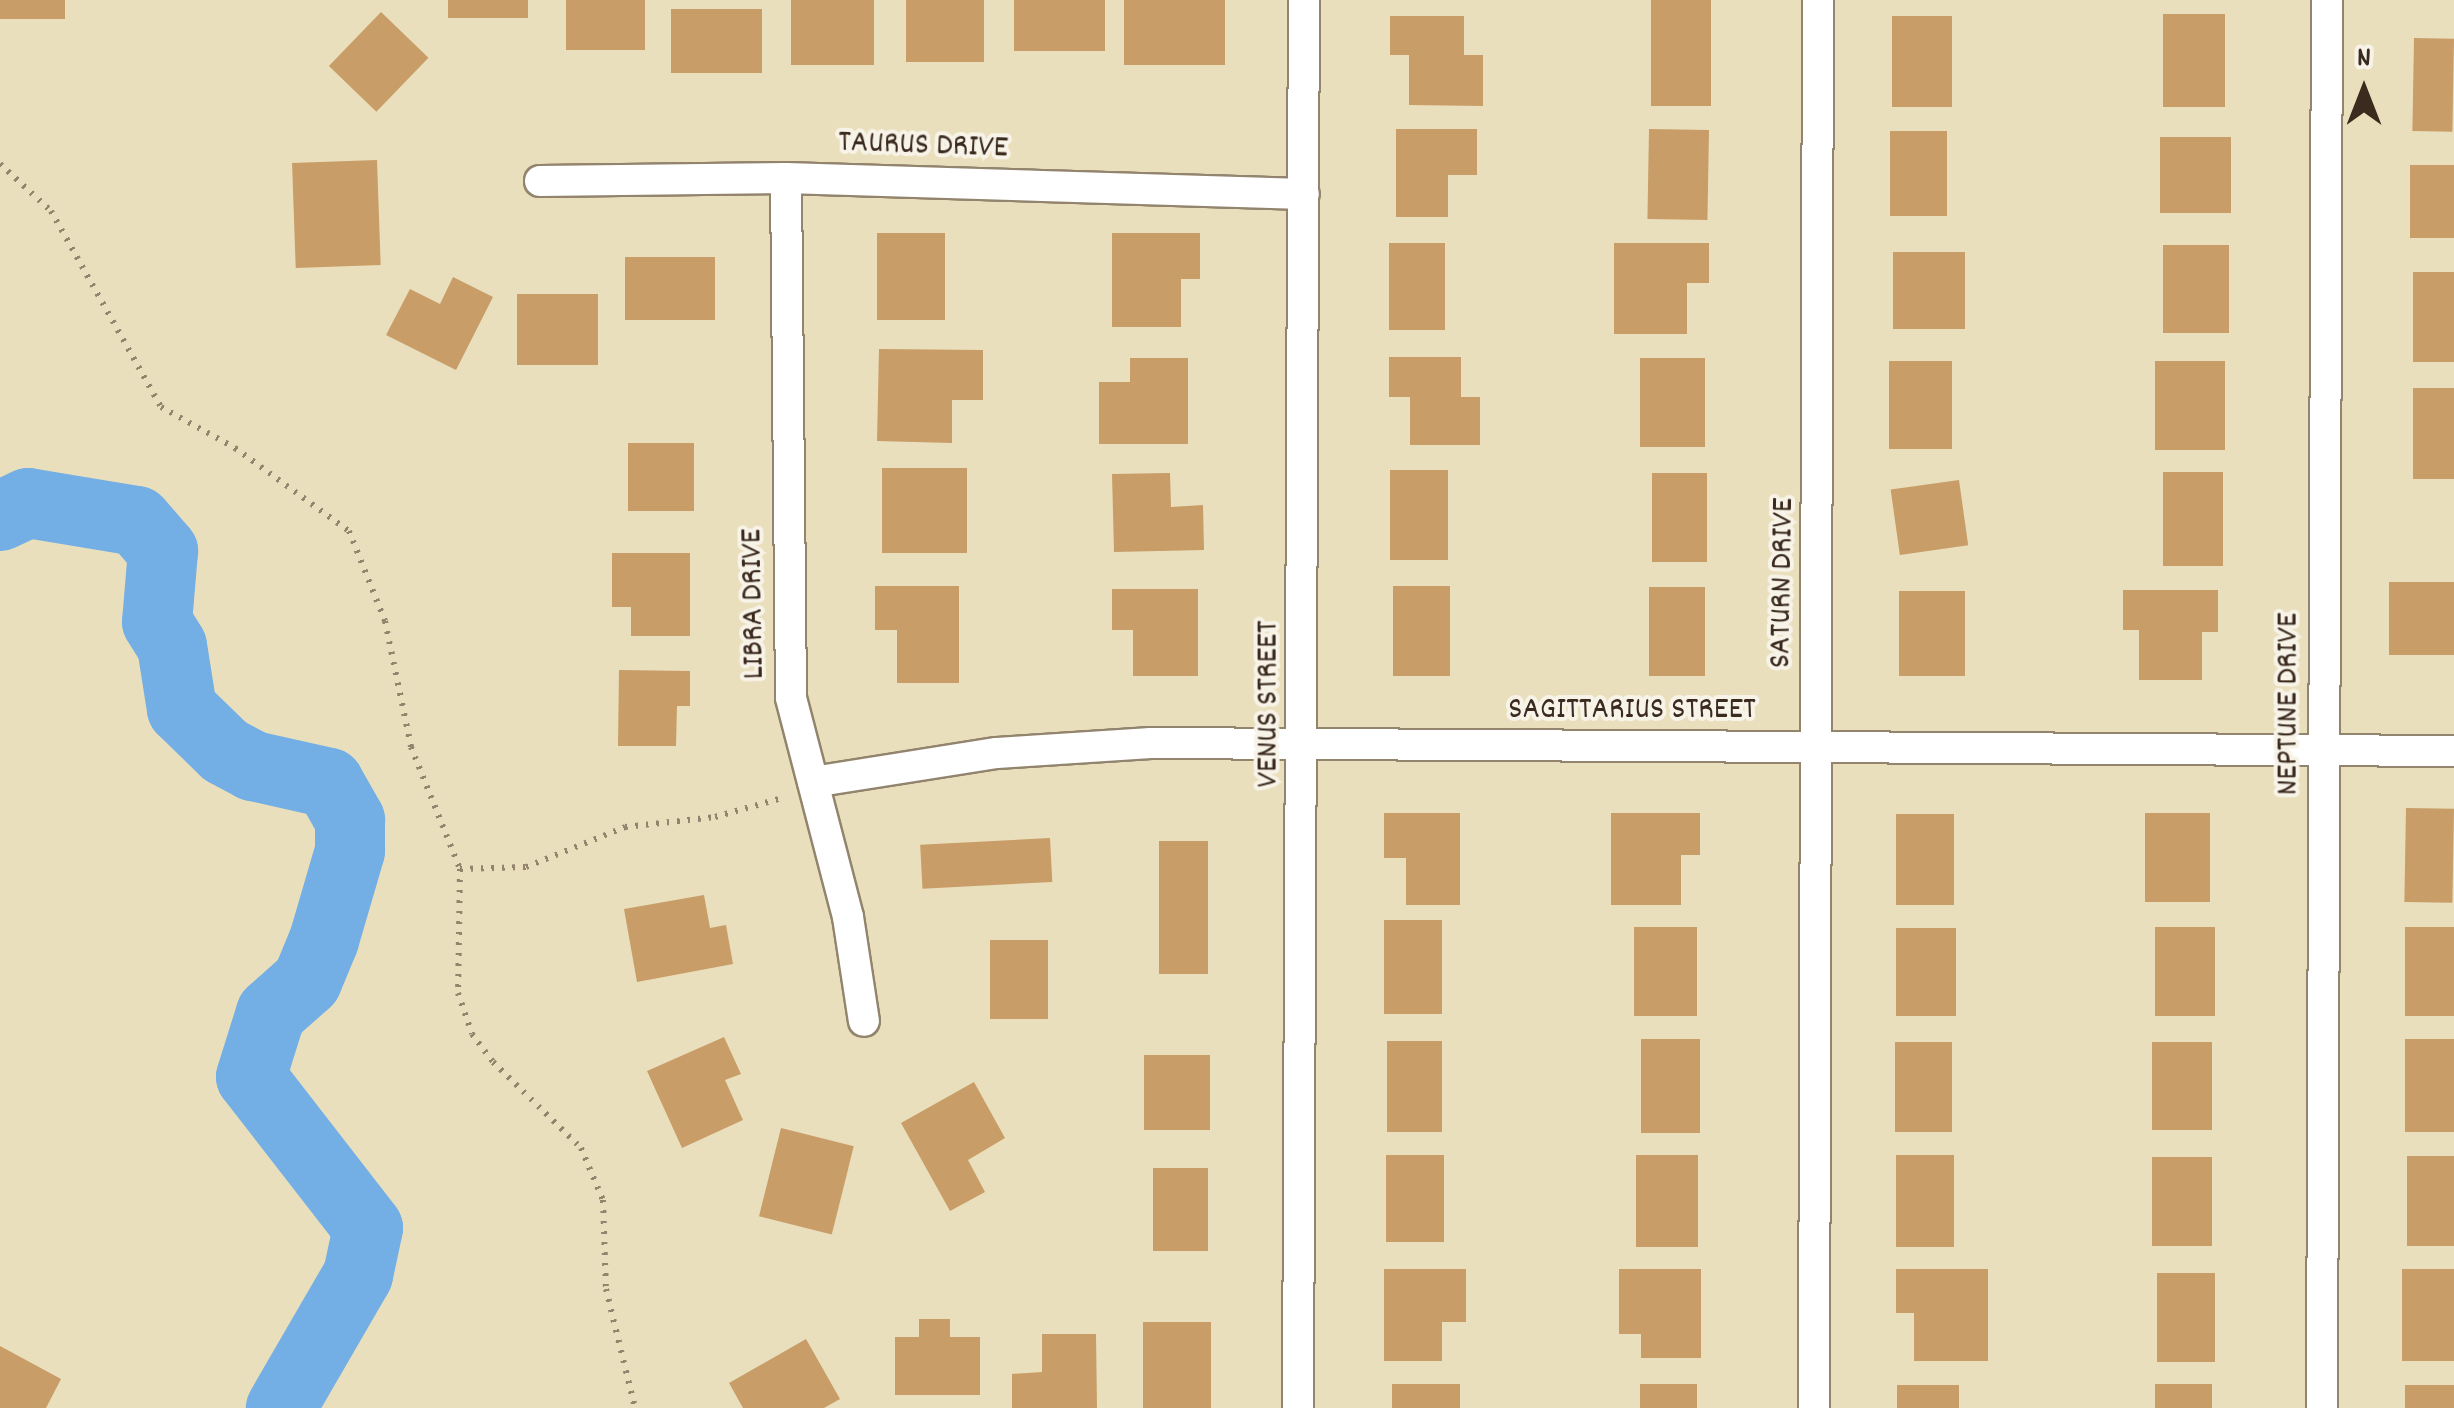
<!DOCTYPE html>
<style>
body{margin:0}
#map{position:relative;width:2454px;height:1408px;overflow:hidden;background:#eadfbc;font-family:Dekko,sans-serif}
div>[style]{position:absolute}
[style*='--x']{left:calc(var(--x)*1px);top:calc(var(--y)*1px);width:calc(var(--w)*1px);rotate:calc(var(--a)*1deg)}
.river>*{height:70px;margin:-35px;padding:0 35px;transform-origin:35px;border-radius:35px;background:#73afe5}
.building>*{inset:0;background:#c89d67;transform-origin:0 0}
.path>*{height:6px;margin-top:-3px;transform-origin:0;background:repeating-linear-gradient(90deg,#92846d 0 2.5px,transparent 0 10.5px)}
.roads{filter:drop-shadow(2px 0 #92846d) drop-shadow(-2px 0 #92846d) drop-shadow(0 2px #92846d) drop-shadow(0 -2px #92846d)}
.minor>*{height:30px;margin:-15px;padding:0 15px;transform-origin:15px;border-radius:15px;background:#fff}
span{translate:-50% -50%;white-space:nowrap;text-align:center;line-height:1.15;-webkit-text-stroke:8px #f7f3e8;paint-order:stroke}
.street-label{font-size:32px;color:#3b2a1e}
.north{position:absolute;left:2314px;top:40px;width:100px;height:100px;-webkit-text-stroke:8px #f7f3e8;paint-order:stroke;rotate:0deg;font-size:28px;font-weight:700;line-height:40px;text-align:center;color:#3b2a1e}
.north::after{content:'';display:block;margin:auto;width:35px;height:45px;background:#3b2a1e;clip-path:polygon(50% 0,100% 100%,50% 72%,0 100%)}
</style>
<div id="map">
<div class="river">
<div style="--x:0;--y:516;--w:31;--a:-25"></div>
<div style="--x:28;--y:503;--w:110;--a:9.4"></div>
<div style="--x:137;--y:521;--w:40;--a:49"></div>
<div style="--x:163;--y:551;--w:71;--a:94.8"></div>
<div style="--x:157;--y:622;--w:28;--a:58"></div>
<div style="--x:172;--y:646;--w:64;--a:81"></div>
<div style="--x:182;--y:709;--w:60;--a:44.3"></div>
<div style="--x:225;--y:751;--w:32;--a:28"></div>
<div style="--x:253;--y:766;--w:78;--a:12.6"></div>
<div style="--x:329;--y:783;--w:43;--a:60.4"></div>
<div style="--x:350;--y:820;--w:31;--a:90"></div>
<div style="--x:350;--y:851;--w:93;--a:106.3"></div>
<div style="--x:324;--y:940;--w:44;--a:112.5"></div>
<div style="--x:307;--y:981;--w:48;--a:138.4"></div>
<div style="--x:271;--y:1013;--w:67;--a:107.4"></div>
<div style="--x:251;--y:1077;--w:191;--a:52.2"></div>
<div style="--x:368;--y:1228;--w:48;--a:102"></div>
<div style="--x:358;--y:1275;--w:154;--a:120.1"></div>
</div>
<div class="building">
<div style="left:0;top:0;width:65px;height:19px"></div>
<div style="left:448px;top:0;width:80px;height:18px"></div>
<div style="left:566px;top:0;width:79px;height:50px"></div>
<div style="left:791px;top:0;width:83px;height:65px"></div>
<div style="left:906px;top:0;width:78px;height:62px"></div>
<div style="left:1014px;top:0;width:91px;height:51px"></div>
<div style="left:1124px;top:0;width:101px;height:65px"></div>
<div style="left:1651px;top:0;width:60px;height:106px"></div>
<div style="left:671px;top:9px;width:91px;height:64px"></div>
<div style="left:381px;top:12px;width:66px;height:75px;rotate:44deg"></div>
<div style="left:2163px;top:14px;width:62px;height:93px"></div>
<div style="clip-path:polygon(1390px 16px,1464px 16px,1464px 55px,1483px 55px,1483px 106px,1409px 105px,1409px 55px,1390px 55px)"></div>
<div style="left:1892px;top:16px;width:60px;height:91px"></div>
<div style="left:2414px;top:38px;width:40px;height:93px;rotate:1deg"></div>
<div style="clip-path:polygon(1396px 129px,1477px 129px,1477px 175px,1448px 175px,1448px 217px,1396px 217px)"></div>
<div style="left:1649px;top:129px;width:60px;height:90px;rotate:1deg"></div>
<div style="left:1890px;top:131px;width:57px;height:85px"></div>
<div style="left:2160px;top:137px;width:71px;height:76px"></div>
<div style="left:377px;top:160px;width:105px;height:85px;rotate:88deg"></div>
<div style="left:2410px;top:165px;width:44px;height:73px"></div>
<div style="left:877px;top:233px;width:68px;height:87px"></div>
<div style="clip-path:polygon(1112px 233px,1200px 233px,1200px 279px,1181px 279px,1181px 327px,1112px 327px)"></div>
<div style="left:1389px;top:243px;width:56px;height:87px"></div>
<div style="clip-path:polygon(1614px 243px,1709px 243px,1709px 283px,1687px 283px,1687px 334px,1614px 334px)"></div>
<div style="left:2163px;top:245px;width:66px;height:88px"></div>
<div style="left:1893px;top:252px;width:72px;height:77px"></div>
<div style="left:625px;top:257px;width:90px;height:63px"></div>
<div style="left:2413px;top:272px;width:41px;height:90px"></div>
<div style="clip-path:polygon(453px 277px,493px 297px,456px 370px,386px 335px,410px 289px,440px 304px)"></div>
<div style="left:517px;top:294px;width:81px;height:71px"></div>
<div style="clip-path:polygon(879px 349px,983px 350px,983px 400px,952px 400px,952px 443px,877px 441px)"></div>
<div style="clip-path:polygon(1389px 357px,1461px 357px,1461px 397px,1480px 397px,1480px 445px,1410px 445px,1410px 397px,1389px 397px)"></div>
<div style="clip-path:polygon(1130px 358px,1188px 358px,1188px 444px,1099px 444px,1099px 382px,1130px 382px)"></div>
<div style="left:1640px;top:358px;width:65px;height:89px"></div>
<div style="left:1889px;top:361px;width:63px;height:88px"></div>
<div style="left:2155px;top:361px;width:70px;height:89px"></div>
<div style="left:2413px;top:388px;width:41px;height:91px"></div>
<div style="left:628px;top:443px;width:66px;height:68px"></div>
<div style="left:882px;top:468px;width:85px;height:85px"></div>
<div style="left:1390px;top:470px;width:58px;height:90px"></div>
<div style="left:2163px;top:472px;width:60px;height:94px"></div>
<div style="clip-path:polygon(1170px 473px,1171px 507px,1203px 505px,1204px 550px,1114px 552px,1112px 474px)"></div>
<div style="left:1652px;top:473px;width:55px;height:89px"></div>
<div style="left:1959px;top:480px;width:66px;height:69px;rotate:82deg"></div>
<div style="clip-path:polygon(612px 553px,690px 553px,690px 636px,631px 636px,631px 607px,612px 607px)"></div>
<div style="left:2389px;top:582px;width:65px;height:73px"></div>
<div style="clip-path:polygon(875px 586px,959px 586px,959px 683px,897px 683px,897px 630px,875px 630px)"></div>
<div style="left:1393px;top:586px;width:57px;height:90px"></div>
<div style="left:1649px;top:587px;width:56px;height:89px"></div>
<div style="clip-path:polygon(1112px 589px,1198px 589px,1198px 676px,1133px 676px,1133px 630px,1112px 630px)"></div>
<div style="clip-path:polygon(2123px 590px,2218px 590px,2218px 632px,2202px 632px,2202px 680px,2139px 680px,2139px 630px,2123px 630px)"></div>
<div style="left:1899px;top:591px;width:66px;height:85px"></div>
<div style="clip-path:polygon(619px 670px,690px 671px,690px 706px,677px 706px,676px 746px,618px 746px)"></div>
<div style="left:2406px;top:808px;width:48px;height:94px;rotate:1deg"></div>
<div style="clip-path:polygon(1384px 813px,1460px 813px,1460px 905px,1406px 905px,1406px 858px,1384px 858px)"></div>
<div style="clip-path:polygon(1611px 813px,1700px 813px,1700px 855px,1681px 855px,1681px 905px,1611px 905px)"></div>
<div style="left:2145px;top:813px;width:65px;height:89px"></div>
<div style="left:1896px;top:814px;width:58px;height:91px"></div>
<div style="left:1050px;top:838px;width:44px;height:130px;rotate:87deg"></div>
<div style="left:1159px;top:841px;width:49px;height:133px"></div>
<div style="clip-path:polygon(704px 895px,710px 928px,726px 925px,733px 964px,637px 982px,624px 909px)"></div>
<div style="left:1384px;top:920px;width:58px;height:94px"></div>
<div style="left:1634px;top:927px;width:63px;height:89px"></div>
<div style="left:2155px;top:927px;width:60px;height:89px"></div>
<div style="left:2405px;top:927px;width:49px;height:89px"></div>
<div style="left:1896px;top:928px;width:60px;height:88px"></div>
<div style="left:990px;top:940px;width:58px;height:79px"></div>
<div style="clip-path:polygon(724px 1037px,741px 1074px,725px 1080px,743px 1120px,682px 1148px,647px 1071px)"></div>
<div style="left:1641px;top:1039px;width:59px;height:94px"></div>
<div style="left:2405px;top:1039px;width:49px;height:93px"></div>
<div style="left:1387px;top:1041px;width:55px;height:91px"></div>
<div style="left:1895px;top:1042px;width:57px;height:90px"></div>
<div style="left:2152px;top:1042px;width:60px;height:88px"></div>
<div style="left:1144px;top:1055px;width:66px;height:75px"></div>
<div style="clip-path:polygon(974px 1082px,1005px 1138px,968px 1160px,985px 1192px,950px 1211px,901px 1123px)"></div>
<div style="left:781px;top:1128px;width:75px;height:91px;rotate:14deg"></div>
<div style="left:1386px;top:1155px;width:58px;height:87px"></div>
<div style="left:1636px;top:1155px;width:62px;height:92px"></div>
<div style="left:1896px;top:1155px;width:58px;height:92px"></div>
<div style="left:2407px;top:1156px;width:47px;height:90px"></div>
<div style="left:2152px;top:1157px;width:60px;height:89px"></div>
<div style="left:1153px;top:1168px;width:55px;height:83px"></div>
<div style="clip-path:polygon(1384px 1269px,1466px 1269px,1466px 1322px,1442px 1322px,1442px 1361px,1384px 1361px)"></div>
<div style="clip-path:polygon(1619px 1269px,1701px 1269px,1701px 1358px,1641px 1358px,1641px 1334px,1619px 1334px)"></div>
<div style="clip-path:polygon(1896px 1269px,1988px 1269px,1988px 1361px,1914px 1361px,1914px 1313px,1896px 1313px)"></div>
<div style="left:2402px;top:1269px;width:52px;height:92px"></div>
<div style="left:2157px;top:1273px;width:58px;height:89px"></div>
<div style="clip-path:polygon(919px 1319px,950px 1319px,950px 1337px,980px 1337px,980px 1395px,895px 1395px,895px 1337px,919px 1337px)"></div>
<div style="left:1143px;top:1322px;width:68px;height:86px"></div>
<div style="clip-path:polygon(1042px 1334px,1096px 1334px,1097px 1408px,1012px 1408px,1012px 1374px,1042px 1372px)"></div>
<div style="clip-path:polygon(806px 1339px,840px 1399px,824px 1408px,743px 1408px,729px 1383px)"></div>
<div style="clip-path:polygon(0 1346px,61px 1379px,46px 1408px,0 1408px)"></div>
<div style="left:1392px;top:1384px;width:68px;height:24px"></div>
<div style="left:1640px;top:1384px;width:57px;height:24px"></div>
<div style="left:2155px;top:1384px;width:57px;height:24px"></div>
<div style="left:1897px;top:1385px;width:62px;height:23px"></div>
<div style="left:2405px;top:1385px;width:49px;height:23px"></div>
</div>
<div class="path">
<div style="--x:0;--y:164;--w:69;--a:42.7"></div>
<div style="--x:51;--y:211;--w:225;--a:60.7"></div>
<div style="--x:161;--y:407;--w:85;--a:29"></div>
<div style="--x:235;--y:448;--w:141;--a:36.1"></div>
<div style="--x:349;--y:531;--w:97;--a:68.2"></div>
<div style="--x:385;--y:621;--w:129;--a:78.3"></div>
<div style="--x:411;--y:747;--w:131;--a:68.1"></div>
<div style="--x:460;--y:869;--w:124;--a:90.9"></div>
<div style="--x:458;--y:993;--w:43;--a:71.1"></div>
<div style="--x:472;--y:1034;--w:35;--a:53"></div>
<div style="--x:493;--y:1062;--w:123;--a:44.3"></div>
<div style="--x:581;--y:1148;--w:56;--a:67.1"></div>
<div style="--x:603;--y:1200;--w:89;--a:88.1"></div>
<div style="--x:606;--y:1289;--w:122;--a:76.3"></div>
<div style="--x:460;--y:869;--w:66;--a:-1.7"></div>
<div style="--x:526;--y:867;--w:107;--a:-22"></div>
<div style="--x:625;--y:827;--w:91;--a:-6.3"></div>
<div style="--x:715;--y:817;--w:70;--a:-15.8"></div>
</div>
<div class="roads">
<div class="minor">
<div style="--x:786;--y:178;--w:520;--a:89.45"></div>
<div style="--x:791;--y:698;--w:226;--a:75.4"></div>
<div style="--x:848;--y:917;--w:105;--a:81.3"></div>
<div style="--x:540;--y:181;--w:246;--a:-0.7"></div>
<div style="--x:786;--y:178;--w:518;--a:1.77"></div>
<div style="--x:813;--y:782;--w:186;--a:-9"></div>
<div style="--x:997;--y:753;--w:154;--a:-3.7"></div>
<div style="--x:1151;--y:743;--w:1303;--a:0.35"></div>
<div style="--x:1298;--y:1408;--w:1408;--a:-89.76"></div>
<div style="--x:1814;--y:1408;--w:1408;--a:-89.84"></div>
<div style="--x:2322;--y:1408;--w:1408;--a:-89.8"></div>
</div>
</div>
<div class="street-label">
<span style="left:923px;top:147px;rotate:2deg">TAURUS DRIVE</span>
<span style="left:1784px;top:583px;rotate:-89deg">SATURN DRIVE</span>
<span style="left:755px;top:604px;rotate:-91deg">LIBRA DRIVE</span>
<span style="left:1270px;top:704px;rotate:-90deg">VENUS STREET</span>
<span style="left:2290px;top:704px;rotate:-90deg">NEPTUNE DRIVE</span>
<span style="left:1632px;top:711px">SAGITTARIUS STREET</span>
</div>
<div class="north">N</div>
</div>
